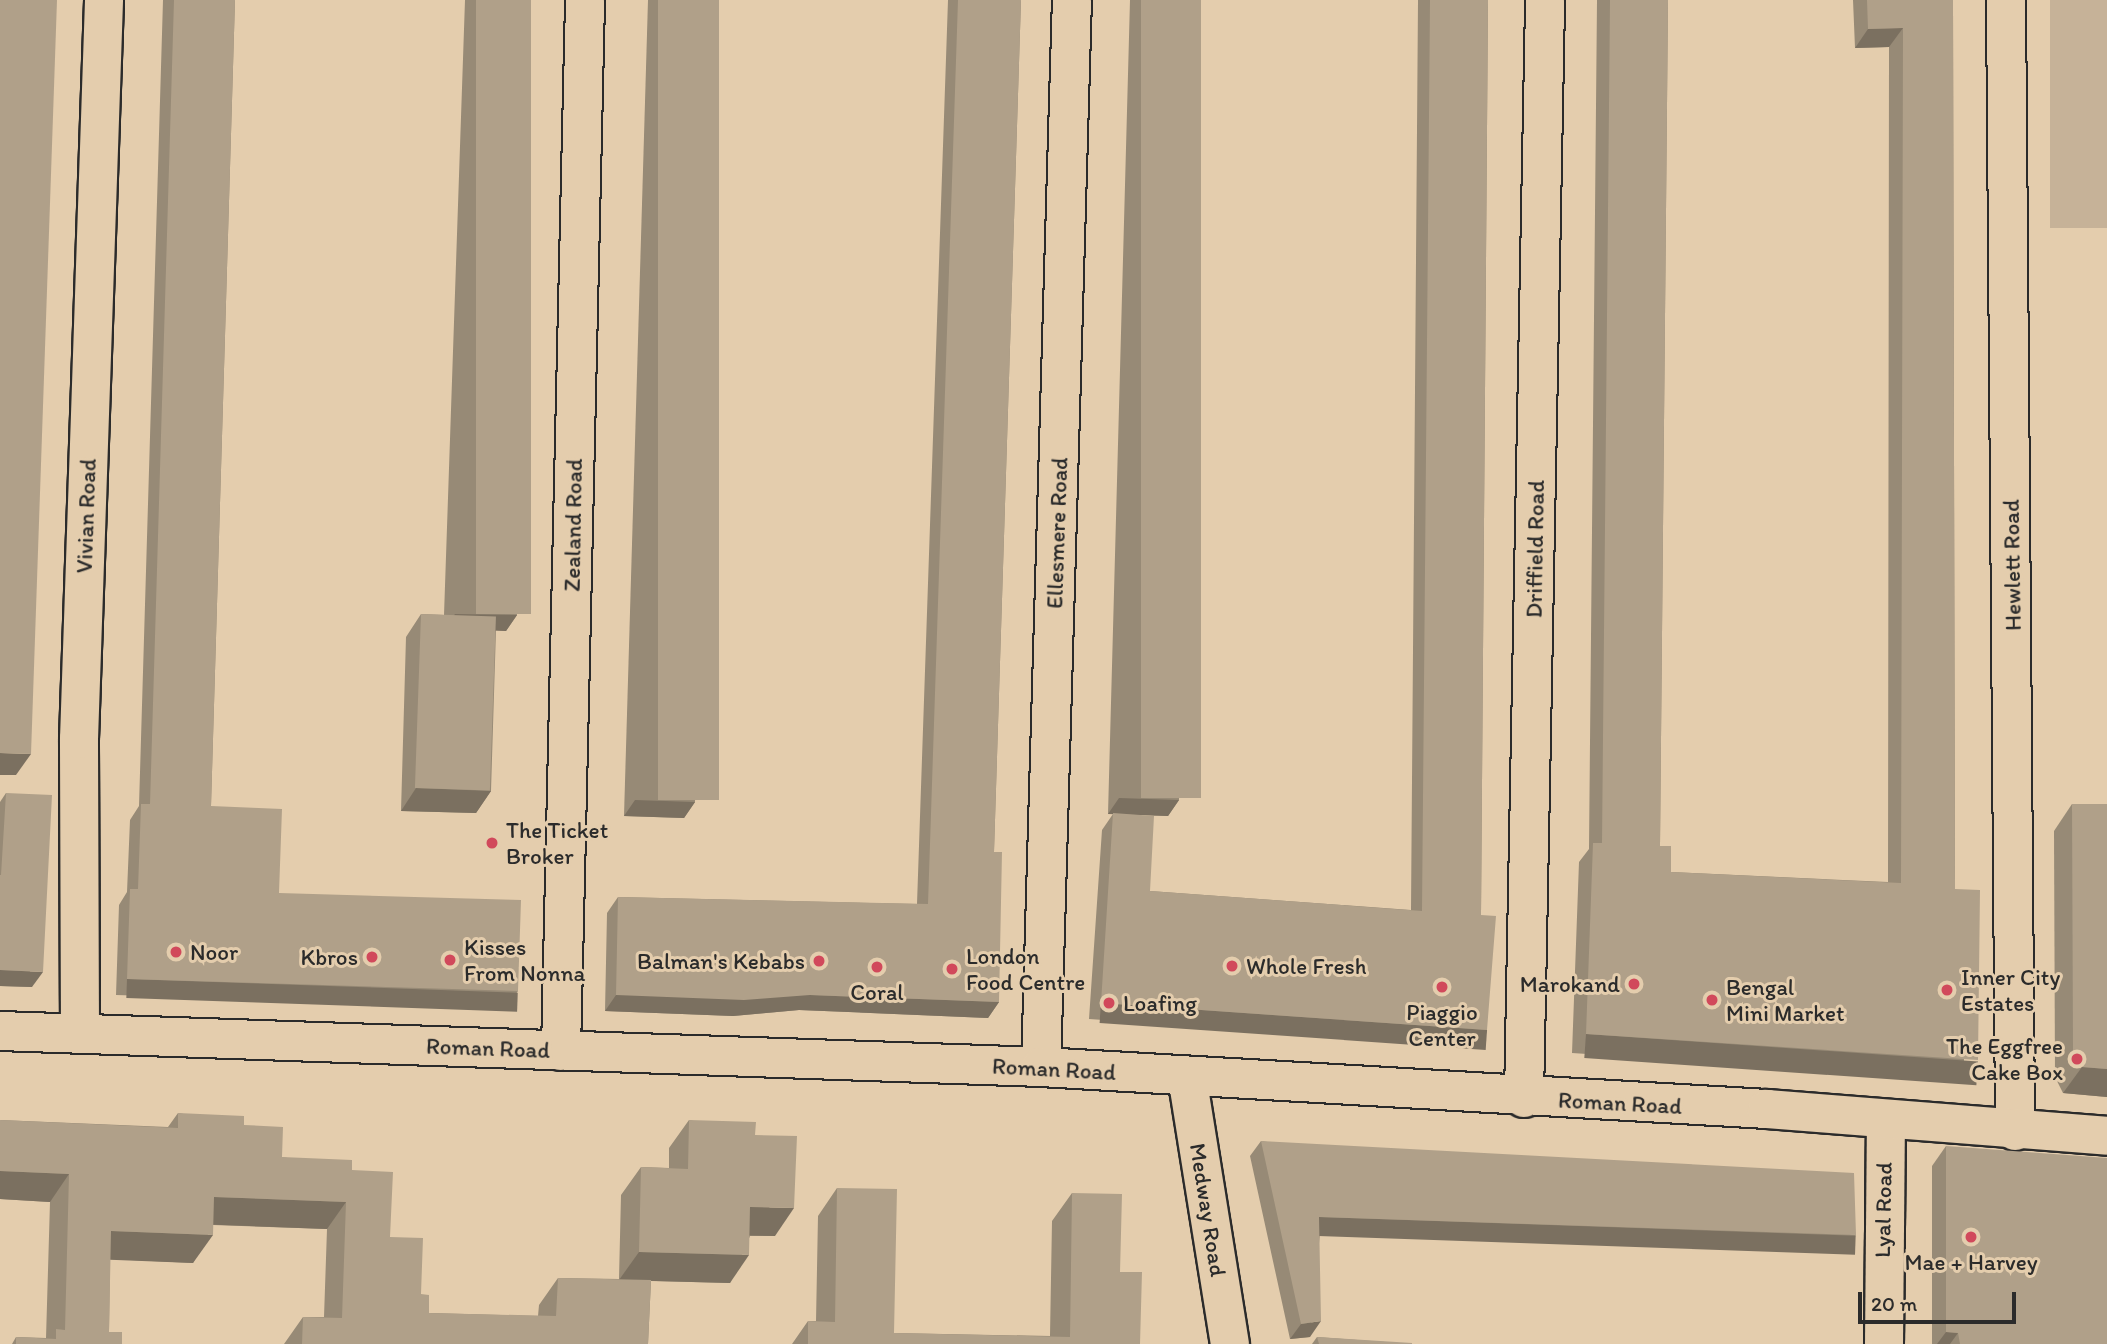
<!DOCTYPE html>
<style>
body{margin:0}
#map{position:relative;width:2107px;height:1344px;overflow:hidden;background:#e4cdad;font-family:Itim,sans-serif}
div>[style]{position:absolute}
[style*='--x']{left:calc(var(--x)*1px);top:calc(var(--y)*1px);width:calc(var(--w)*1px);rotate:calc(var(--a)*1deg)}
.green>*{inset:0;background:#c6b298;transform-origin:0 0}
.roads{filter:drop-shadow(2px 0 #2b2b2b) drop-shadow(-2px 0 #2b2b2b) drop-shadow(0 2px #2b2b2b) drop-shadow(0 -2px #2b2b2b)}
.street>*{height:38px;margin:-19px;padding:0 19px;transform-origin:19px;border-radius:19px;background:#e4cdad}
.secondary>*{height:38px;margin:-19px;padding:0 19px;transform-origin:19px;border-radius:19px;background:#e4cdad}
.wall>*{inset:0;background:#978a76}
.shaded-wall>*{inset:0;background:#7b7060;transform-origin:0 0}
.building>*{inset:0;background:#b0a089;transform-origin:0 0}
.dots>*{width:19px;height:19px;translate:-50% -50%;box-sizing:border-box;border:4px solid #e4cdad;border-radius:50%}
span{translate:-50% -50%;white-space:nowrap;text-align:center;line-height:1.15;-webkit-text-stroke:6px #e4cdad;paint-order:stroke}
.street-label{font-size:23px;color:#2b2b2b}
.poi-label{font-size:23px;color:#2b2b2b}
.left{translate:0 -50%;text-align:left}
.right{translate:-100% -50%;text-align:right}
.scale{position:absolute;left:1858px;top:1292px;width:158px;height:32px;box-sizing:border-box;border:4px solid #2b2b2b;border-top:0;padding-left:9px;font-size:21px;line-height:24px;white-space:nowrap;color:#2b2b2b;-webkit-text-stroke:5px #e4cdad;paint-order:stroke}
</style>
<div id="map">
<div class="green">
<div style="left:2050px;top:0;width:57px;height:228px"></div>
</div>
<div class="roads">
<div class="street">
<div style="--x:2006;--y:0;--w:1131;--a:89.54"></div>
<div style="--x:80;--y:1033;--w:294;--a:-90.2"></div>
<div style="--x:79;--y:739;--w:739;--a:-88.06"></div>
<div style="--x:561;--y:1051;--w:1051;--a:-88.69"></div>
<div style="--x:1041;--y:1067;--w:1067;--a:-88.34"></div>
<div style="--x:1187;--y:1076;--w:271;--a:80.9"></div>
<div style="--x:1524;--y:1098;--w:1098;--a:-88.9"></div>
<div style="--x:1884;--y:1344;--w:225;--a:-89.5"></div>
</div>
<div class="secondary">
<div style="--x:0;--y:1031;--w:1042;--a:1.98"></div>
<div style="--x:1041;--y:1067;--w:727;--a:3.31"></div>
<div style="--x:1767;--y:1109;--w:341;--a:4.5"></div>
</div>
</div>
<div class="wall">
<div style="clip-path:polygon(163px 0,235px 0,211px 806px,279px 893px,518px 991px,507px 1007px,116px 995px,119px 905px,127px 892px,130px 820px,139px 806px)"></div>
<div style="clip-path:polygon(465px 0,531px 0,517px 615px,506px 631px,496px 630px,491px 791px,476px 813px,401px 811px,406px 637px,421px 614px,444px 615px)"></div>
<div style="clip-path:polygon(648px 0,719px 0,695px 802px,684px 818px,624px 816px)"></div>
<div style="clip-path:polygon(948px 0,1021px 0,994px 852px,999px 1002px,988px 1018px,799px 1010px,733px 1016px,605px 1011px,607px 913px,618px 897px,917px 904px)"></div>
<div style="clip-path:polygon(1130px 0,1201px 0,1179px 800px,1168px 816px,1141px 815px,1150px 891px,1411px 910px,1418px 0,1488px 0,1481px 915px,1487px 1030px,1476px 1046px,1089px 1019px,1102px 830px,1113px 814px,1108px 814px)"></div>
<div style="clip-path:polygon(1597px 0,1668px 0,1660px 846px,1671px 872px,1888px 882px,1889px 47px,1855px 48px,1853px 0,1953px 0,1955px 889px,1965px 1079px,1572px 1053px,1579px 862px,1589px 849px)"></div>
<div style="clip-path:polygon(6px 793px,32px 987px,0 986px,0 802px)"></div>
<div style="clip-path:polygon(2072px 804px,2107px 804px,2107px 1097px,2063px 1093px,2055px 1077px,2054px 831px)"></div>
<div style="clip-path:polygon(178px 1113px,244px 1125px,282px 1157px,352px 1170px,390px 1237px,421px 1294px,429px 1313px,538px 1316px,539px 1305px,558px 1278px,619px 1279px,621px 1195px,641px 1167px,669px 1168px,669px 1148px,689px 1120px,755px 1135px,775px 1236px,750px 1236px,730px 1283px,651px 1281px,648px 1344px,284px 1344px,303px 1317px,324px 1317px,327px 1229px,213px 1225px,193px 1263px,110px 1259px,109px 1332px,122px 1344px,12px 1344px,16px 1337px,46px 1338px,50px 1202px,0 1199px,0 1120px,168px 1127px)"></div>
<div style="clip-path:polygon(1261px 1141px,1856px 1235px,1845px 1251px,1320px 1233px,1310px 1337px,1290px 1339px,1250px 1156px)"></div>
<div style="clip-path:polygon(1946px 1146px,2107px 1344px,1932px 1344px,1932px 1166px)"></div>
<div style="clip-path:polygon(837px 1188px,894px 1333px,1050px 1336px,1052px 1221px,1072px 1193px,1120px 1272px,1140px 1344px,792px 1344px,808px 1321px,816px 1321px,818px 1216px)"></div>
<div style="clip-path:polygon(1317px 1337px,1412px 1344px,1312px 1344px)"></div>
</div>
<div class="shaded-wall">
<div style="clip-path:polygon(1903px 28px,1889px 47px,1855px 48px,1868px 29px)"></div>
<div style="clip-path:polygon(455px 614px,517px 615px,506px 631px,444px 629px)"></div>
<div style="clip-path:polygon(0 753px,31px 754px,16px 775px,0 775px)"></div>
<div style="clip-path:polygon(416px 788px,491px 791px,476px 813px,401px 811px)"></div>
<div style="clip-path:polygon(1119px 798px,1179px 800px,1168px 816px,1108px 814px)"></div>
<div style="clip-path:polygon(635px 800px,695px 802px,684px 818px,624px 816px)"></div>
<div style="clip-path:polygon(0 970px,43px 972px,32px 987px,0 986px)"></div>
<div style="left:127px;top:979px;width:391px;height:19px;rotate:2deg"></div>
<div style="clip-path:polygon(616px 995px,810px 995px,999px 1002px,988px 1018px,799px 1010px,733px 1016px,605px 1011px)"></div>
<div style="left:1101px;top:1003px;width:387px;height:20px;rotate:4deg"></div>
<div style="left:1586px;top:1034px;width:393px;height:24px;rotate:4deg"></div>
<div style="clip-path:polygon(2082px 1067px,2107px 1069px,2107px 1097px,2063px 1093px)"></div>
<div style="clip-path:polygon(0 1171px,69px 1174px,50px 1202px,0 1199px)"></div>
<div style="clip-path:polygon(214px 1197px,346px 1202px,327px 1229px,195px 1224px)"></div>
<div style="clip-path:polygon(750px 1207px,794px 1208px,775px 1236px,731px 1235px)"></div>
<div style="left:1319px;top:1217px;width:537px;height:19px;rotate:2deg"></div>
<div style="clip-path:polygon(111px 1231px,213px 1235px,193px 1263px,91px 1259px)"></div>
<div style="clip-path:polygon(639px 1252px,749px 1255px,730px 1283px,619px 1280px)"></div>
<div style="clip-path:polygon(1321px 1321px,1310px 1337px,1290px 1339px,1301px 1324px)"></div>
<div style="clip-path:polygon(1946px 1332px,1958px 1333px,1950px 1344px,1937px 1344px)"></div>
</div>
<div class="building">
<div style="clip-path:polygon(0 0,57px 0,31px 754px,0 753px)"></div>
<div style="clip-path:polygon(174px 0,235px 0,211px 806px,282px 809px,279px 893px,521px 900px,518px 991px,127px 979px,130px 889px,138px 889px,141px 804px,150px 804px)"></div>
<div style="left:476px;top:0;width:55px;height:614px"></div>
<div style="left:658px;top:0;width:61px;height:800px"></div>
<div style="clip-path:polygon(958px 0,1021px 0,994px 852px,1002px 852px,999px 1002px,810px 995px,744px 1000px,616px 995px,618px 897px,928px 904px)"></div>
<div style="left:1141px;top:0;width:60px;height:798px"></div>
<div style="clip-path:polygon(1430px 0,1488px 0,1481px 915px,1496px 916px,1487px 1030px,1101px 1003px,1113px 813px,1154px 816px,1150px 891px,1422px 911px)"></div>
<div style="clip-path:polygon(1610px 0,1668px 0,1660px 846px,1671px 846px,1671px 872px,1901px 883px,1903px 28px,1868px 29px,1867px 0,1953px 0,1955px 889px,1980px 890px,1978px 1060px,1586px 1034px,1593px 843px,1602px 843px)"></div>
<div style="left:421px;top:614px;width:75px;height:174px;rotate:2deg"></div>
<div style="clip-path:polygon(6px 793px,52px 795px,43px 972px,0 970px,0 875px,1px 875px)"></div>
<div style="clip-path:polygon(2072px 804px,2107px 804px,2107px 1069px,2082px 1067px,2073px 1050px)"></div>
<div style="clip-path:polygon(178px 1113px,244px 1116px,244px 1125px,283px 1127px,282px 1157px,352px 1160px,352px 1170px,393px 1172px,390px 1237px,423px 1238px,421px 1294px,429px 1295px,429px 1313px,556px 1316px,558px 1278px,651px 1280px,648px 1344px,302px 1344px,303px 1317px,342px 1318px,346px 1202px,214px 1197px,213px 1235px,111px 1231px,109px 1332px,122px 1332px,122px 1344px,16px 1344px,16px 1337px,56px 1339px,56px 1329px,65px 1330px,69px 1174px,0 1171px,0 1120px,178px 1128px)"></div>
<div style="clip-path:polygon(689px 1120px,756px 1122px,755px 1135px,797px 1136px,794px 1208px,750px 1207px,749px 1255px,639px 1252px,641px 1167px,688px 1169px)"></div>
<div style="clip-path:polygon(1261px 1141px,1854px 1173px,1856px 1235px,1319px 1217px,1321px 1321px,1301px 1324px)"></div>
<div style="clip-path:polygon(1946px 1146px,2107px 1158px,2107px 1344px,1960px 1344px,1958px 1333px,1946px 1332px)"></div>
<div style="clip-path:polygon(837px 1188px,897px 1189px,894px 1333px,1070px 1337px,1072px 1193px,1122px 1194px,1120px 1272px,1142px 1272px,1140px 1344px,808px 1344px,808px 1321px,835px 1322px)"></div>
<div style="clip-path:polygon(1317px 1337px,1412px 1343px,1412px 1344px,1319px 1344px)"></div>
</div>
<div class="dots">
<div style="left:492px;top:843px;background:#d1495b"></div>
<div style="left:176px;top:952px;background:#d1495b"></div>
<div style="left:372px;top:957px;background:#d1495b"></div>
<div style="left:450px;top:960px;background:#d1495b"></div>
<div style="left:819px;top:961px;background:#d1495b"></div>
<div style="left:1232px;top:966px;background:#d1495b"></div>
<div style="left:877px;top:967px;background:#d1495b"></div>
<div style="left:952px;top:969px;background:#d1495b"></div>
<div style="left:1634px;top:984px;background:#d1495b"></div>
<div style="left:1442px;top:987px;background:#d1495b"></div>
<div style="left:1947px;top:990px;background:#d1495b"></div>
<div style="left:1712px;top:1000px;background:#d1495b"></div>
<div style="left:1109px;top:1003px;background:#d1495b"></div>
<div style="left:2077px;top:1059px;background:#d1495b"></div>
<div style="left:1971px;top:1237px;background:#d1495b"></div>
</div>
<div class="street-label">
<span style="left:86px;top:516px;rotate:-88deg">Vivian Road</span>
<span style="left:573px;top:525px;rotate:-89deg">Zealand Road</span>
<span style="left:1057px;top:533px;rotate:-88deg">Ellesmere Road</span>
<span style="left:1535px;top:549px;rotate:-89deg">Driffield Road</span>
<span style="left:2012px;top:565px;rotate:-91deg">Hewlett Road</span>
<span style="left:488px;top:1048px;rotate:2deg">Roman Road</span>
<span style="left:1054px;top:1069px;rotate:3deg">Roman Road</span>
<span style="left:1620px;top:1103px;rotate:3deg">Roman Road</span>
<span style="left:1208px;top:1210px;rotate:81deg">Medway Road</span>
<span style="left:1883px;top:1210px;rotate:-89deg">Lyal Road</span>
</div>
<div class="poi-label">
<span class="left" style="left:506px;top:843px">The Ticket<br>Broker</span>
<span class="left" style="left:464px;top:960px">Kisses<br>From Nonna</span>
<span class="left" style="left:190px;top:952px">Noor</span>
<span class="left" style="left:966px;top:969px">London<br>Food Centre</span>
<span class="right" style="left:358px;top:957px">Kbros</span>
<span class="right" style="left:805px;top:961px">Balman's Kebabs</span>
<span class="left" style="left:1246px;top:966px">Whole Fresh</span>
<span class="left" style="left:1961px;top:990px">Inner City<br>Estates</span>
<span class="right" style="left:1620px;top:984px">Marokand</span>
<span class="left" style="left:1726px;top:1000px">Bengal<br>Mini Market</span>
<span style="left:877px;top:992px">Coral</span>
<span class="left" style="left:1123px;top:1003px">Loafing</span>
<span style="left:1442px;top:1025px">Piaggio<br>Center</span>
<span class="right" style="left:2063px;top:1059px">The Eggfree<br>Cake Box</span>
<span style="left:1971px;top:1262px">Mae + Harvey</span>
</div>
<div class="scale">20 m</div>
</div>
